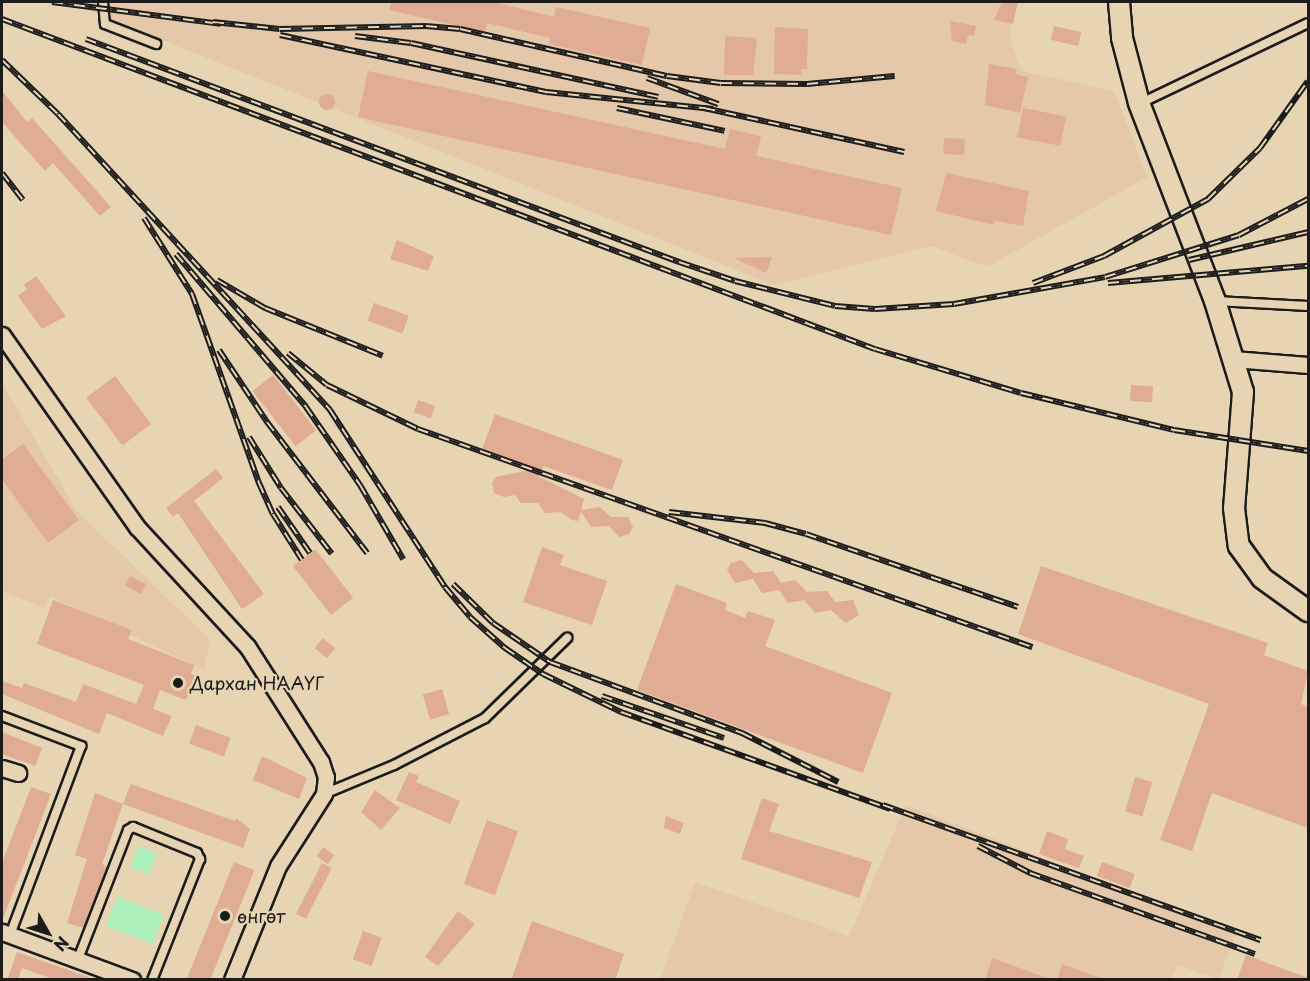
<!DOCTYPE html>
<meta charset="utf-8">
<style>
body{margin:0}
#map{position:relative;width:1310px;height:981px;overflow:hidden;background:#e6d4b2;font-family:"Playpen Sans",sans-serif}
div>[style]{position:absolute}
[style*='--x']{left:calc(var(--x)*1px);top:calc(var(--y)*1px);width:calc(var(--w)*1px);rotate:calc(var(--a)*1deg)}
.built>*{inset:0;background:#e4c8a9}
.green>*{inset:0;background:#acefba;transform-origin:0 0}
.building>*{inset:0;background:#e0ac94;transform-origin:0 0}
.round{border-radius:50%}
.roads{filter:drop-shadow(2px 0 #1c1c1c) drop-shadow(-2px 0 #1c1c1c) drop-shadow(0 2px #1c1c1c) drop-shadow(0 -2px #1c1c1c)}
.service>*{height:8px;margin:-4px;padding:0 4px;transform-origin:4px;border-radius:4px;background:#e6d4b2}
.minor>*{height:15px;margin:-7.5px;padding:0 7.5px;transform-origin:7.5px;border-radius:7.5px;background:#e6d4b2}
.tertiary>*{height:20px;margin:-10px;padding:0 10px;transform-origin:10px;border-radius:10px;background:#e6d4b2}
.rail>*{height:6px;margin-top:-3px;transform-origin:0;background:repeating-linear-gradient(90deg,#e6d4b2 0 11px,#1c1c1c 0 22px);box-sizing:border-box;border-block:2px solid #1c1c1c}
.dots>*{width:16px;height:16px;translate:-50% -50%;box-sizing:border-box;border:3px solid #e6d4b2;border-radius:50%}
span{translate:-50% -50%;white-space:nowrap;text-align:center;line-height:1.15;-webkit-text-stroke:4.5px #e6d4b2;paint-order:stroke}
.poi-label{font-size:18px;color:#1c1c1c}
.left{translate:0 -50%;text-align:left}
.frame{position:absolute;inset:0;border:3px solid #1c1c1c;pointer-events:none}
.north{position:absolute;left:18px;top:903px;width:60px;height:60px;-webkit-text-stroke:4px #e6d4b2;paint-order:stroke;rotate:129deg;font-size:16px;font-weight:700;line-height:24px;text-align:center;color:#1c1c1c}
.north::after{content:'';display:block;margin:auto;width:21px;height:27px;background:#1c1c1c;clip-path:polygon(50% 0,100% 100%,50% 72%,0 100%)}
</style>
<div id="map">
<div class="built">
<div style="clip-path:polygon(67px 2px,1012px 2px,1010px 37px,1021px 71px,1114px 91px,1147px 177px,987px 267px,932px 246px,774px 285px)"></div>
<div style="clip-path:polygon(2px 383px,77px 511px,210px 640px,204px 670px,50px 596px,45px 608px,2px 591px)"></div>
<div style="clip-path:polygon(906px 805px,1237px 932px,1218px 979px,1177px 965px,1171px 979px,660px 980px,695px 882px,849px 936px)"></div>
</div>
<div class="green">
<div style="left:138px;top:846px;width:20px;height:23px;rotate:20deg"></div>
<div style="left:117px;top:897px;width:50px;height:31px;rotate:21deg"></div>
</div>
<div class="building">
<div style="clip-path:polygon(391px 2px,494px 2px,554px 17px,556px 7px,650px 28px,642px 65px,549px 44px,550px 38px,487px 23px,485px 32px,389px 10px)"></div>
<div style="clip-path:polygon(1002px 2px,1018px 2px,1013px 24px,994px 20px)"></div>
<div style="clip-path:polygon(950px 21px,976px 26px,974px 36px,968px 35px,966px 44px,952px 41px)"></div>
<div style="left:1054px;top:26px;width:28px;height:14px;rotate:13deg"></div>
<div style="clip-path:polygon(775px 27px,808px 29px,807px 69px,801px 69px,801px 75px,774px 74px)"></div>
<div style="clip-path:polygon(725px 36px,757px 38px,753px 75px,724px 75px)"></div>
<div style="clip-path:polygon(989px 64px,1016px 69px,1015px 74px,1028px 77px,1020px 113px,985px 105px)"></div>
<div style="clip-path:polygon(368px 71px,725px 149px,730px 129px,761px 136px,756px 156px,902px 188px,891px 235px,358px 117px)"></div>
<div style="clip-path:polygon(2px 91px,27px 122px,32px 118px,111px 207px,100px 216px,53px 163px,45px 171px,2px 122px)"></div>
<div class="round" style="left:319px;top:94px;width:16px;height:16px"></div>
<div style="left:1023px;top:108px;width:44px;height:30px;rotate:11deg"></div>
<div style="left:944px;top:138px;width:21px;height:16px;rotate:3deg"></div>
<div style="clip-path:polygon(946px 173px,1029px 191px,1023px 226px,995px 221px,994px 225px,936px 211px)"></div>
<div style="clip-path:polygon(397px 240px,434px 256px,428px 271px,390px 259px)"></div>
<div style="clip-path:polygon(772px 257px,766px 273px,734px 258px)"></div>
<div style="clip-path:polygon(36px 276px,66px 316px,42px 329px,18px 296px,27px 289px,24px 285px)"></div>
<div style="left:374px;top:303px;width:37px;height:19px;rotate:20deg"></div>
<div style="left:273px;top:375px;width:70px;height:26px;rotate:52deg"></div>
<div style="left:115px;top:376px;width:60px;height:36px;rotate:53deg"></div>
<div style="left:1131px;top:385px;width:22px;height:16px;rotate:3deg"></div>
<div style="left:418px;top:400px;width:18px;height:13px;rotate:19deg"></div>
<div style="clip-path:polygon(495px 414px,623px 460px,612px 490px,543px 466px,538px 476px,584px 499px,581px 510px,600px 507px,611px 517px,628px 517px,633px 527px,629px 534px,619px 537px,609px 526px,591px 527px,581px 512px,578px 521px,572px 520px,561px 512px,545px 513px,538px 503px,521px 503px,515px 495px,504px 497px,494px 493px,492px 483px,496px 477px,534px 469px,482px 449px)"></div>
<div style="clip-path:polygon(23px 444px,79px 520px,48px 543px,2px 479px,2px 460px)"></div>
<div style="clip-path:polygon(216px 469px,223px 478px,194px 501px,264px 594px,242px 609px,178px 513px,173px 517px,166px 508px)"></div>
<div style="clip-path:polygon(542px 547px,564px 555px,560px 565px,607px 581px,592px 625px,523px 602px)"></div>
<div style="left:315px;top:549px;width:62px;height:28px;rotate:52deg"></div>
<div style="clip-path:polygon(742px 560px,754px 573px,773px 571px,781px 583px,795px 580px,807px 592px,827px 591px,835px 602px,853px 600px,859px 615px,846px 623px,831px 610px,815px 613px,804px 600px,788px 603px,779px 590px,762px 593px,753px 579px,735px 583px,727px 570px,731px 563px)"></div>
<div style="clip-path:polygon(1041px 566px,1268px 643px,1264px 655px,1308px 671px,1301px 704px,1308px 707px,1308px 828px,1212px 793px,1192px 851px,1160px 840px,1209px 704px,1018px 634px)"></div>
<div style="left:130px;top:576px;width:18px;height:11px;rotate:27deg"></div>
<div style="clip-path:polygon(676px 584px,727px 603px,725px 610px,745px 618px,748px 611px,775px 620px,765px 646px,892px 693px,863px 773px,637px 690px)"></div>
<div style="clip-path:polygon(53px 600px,132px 630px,128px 639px,194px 665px,191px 674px,196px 676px,186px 700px,160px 690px,153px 709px,172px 716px,163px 736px,107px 713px,99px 734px,2px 694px,2px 681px,22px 688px,24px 683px,76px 702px,83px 684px,136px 704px,144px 685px,37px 644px)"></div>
<div style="left:323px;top:638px;width:16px;height:13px;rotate:40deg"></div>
<div style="left:442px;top:689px;width:26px;height:20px;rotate:74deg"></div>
<div style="left:196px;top:725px;width:37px;height:20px;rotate:20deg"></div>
<div style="clip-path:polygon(2px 732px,42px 748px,35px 766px,2px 754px)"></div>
<div style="clip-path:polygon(262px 756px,307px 778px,299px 799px,253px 780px)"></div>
<div style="clip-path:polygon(409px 772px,419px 776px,416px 782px,460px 801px,450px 824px,396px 800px)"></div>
<div style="left:1135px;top:777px;width:18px;height:36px;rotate:16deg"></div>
<div style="clip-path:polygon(131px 784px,235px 821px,236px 818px,250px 829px,243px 848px,123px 804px)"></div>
<div style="clip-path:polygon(31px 787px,51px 794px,2px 921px,2px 863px)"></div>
<div style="clip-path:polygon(375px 790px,400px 808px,381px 830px,361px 812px)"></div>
<div style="clip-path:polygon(95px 793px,123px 804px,102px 864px,107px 867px,84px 928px,67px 923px,87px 859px,75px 855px)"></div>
<div style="clip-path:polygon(762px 798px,779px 804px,769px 831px,872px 862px,859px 898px,741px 859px)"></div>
<div style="clip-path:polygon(666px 816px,684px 823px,680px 834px,664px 828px)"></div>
<div style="left:487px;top:820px;width:33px;height:68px;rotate:20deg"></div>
<div style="clip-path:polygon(1047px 831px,1068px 839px,1065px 849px,1084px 856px,1079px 868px,1039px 854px)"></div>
<div style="left:323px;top:847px;width:14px;height:11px;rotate:36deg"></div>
<div style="left:234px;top:862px;width:22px;height:126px;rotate:22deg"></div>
<div style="left:1102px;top:862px;width:35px;height:15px;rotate:20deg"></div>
<div style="left:322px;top:863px;width:11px;height:57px;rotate:27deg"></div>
<div style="clip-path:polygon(458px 911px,475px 924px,438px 966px,425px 957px)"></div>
<div style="clip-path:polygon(532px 921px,624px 954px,615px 980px,511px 980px)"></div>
<div style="left:363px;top:931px;width:20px;height:30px;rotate:20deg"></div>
<div style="clip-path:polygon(17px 952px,91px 978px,91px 980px,56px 980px,22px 968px,18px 980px,7px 980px)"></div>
<div style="clip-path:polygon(1246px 955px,1308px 978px,1308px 980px,1237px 980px)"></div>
<div style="clip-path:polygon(992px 958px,1047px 978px,1047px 980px,985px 980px)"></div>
<div style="clip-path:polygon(1062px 964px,1101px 978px,1101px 980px,1057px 980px)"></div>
</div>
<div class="roads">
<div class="service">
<div style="--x:103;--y:2;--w:22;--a:85"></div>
<div style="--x:105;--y:24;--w:55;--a:21.4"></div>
<div style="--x:1141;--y:103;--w:185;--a:-25.6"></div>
<div style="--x:1216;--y:301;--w:92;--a:3.1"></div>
<div style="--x:2;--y:716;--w:85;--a:20.8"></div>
<div style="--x:81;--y:746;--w:202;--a:110.6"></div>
<div style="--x:324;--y:794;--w:76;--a:-22.5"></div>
<div style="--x:394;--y:765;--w:102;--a:-27.3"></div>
<div style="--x:485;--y:718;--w:115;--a:-44.3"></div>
<div style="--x:78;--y:959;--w:138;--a:-68.8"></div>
<div style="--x:128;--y:830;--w:6;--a:-31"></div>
<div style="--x:133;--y:827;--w:69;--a:22.1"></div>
<div style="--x:197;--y:853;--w:7;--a:63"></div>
<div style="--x:200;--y:859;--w:130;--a:111.6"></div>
</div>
<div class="minor">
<div style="--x:2;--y:335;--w:235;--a:54.9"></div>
<div style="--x:137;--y:527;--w:162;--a:47.3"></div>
<div style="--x:247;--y:646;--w:138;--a:57.5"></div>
<div style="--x:321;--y:762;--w:16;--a:72"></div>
<div style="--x:326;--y:777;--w:17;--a:97"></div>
<div style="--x:324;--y:794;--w:85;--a:122.6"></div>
<div style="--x:278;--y:866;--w:123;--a:112"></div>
<div style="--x:1233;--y:359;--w:75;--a:4.6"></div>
<div style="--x:2;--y:768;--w:17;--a:17"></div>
<div style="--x:2;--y:932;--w:139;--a:20.3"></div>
</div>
<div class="tertiary">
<div style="--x:1119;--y:2;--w:36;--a:85"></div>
<div style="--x:1122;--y:38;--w:67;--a:75.3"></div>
<div style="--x:1139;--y:103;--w:212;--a:69"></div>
<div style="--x:1215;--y:301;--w:95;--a:72.9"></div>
<div style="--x:1243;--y:392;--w:116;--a:94.4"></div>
<div style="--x:1234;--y:508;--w:38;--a:83"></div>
<div style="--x:1239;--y:546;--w:39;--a:54"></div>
<div style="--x:1262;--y:578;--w:57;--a:35.7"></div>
</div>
</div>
<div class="rail">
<div style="--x:52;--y:2;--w:170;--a:7.4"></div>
<div style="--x:2;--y:19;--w:933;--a:20.71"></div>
<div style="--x:875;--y:349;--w:152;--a:16.8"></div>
<div style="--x:1021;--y:393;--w:157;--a:13.6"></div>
<div style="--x:1174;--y:430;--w:136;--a:8.9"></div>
<div style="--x:213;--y:22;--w:67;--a:6"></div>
<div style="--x:280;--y:29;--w:146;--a:-1.2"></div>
<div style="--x:426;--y:26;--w:34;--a:5"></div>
<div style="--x:460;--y:29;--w:212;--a:12.8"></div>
<div style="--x:667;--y:76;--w:54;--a:7.4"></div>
<div style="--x:721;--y:83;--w:86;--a:0.7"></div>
<div style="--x:807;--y:84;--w:88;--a:-5.2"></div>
<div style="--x:280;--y:35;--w:272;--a:12.1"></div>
<div style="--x:546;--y:92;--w:168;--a:5.8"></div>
<div style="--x:355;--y:36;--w:56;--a:7.1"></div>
<div style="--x:411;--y:43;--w:253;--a:12.3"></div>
<div style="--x:86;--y:39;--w:634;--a:20.61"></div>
<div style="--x:679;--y:262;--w:59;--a:18.7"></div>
<div style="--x:735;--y:281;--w:103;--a:14"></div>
<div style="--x:835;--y:306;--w:40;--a:4.3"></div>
<div style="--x:875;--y:309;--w:79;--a:-3.6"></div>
<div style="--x:954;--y:304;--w:153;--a:-10.1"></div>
<div style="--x:1105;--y:277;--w:140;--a:-17.4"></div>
<div style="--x:1239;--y:235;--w:78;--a:-27.6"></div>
<div style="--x:2;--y:60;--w:78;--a:44"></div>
<div style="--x:58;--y:114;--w:402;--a:47.4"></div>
<div style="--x:330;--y:410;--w:211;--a:57"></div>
<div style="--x:445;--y:587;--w:39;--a:50"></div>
<div style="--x:470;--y:617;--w:47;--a:41.5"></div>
<div style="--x:505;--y:648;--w:46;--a:34.4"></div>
<div style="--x:543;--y:674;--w:87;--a:26"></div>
<div style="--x:621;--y:712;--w:286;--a:19.8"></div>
<div style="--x:647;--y:78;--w:76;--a:20.1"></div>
<div style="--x:617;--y:108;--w:110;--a:12"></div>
<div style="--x:704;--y:108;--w:205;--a:12.4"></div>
<div style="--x:2;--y:173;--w:34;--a:52"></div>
<div style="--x:144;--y:218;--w:90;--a:57.7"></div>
<div style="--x:192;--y:294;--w:201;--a:70.5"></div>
<div style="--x:259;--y:483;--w:34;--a:66"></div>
<div style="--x:273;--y:514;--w:54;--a:57.8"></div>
<div style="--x:176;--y:254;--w:201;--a:49.6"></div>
<div style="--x:306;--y:407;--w:95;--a:55.3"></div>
<div style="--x:360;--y:485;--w:86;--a:59.8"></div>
<div style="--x:1189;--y:260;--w:122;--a:-13.2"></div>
<div style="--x:217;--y:280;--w:56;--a:30.3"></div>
<div style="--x:265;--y:308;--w:127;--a:22.1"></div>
<div style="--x:1033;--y:283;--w:76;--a:-20.8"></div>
<div style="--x:1104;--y:256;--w:119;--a:-28.7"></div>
<div style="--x:1208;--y:199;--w:73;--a:-44.4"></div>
<div style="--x:1260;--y:148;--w:82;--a:-54.4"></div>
<div style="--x:1108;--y:283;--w:201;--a:-4.9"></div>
<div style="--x:219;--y:350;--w:87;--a:56.3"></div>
<div style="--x:267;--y:422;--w:165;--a:52.6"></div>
<div style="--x:288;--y:353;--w:50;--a:39.4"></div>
<div style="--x:327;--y:385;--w:101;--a:25.8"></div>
<div style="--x:418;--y:429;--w:652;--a:19.55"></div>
<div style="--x:249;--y:437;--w:60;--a:57.9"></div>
<div style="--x:281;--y:488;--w:83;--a:52.3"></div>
<div style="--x:278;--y:507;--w:56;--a:55.2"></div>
<div style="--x:669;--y:512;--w:97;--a:6.5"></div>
<div style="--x:765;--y:523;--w:42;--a:15"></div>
<div style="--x:806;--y:534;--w:224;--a:19"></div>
<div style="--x:453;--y:584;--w:56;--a:44.3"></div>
<div style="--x:493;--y:623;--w:69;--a:34.4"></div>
<div style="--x:550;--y:662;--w:205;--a:20.3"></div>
<div style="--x:742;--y:733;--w:108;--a:27"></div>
<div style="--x:602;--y:696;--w:129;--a:19"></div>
<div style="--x:883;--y:805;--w:401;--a:19.7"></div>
<div style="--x:978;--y:846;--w:59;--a:27.4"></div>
<div style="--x:1030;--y:873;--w:239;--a:19.8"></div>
</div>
<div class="dots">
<div style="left:178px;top:683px;background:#1c1c1c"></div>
<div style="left:225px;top:916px;background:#1c1c1c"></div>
</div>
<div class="poi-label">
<span class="left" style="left:190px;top:683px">Дархан НААҮГ</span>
<span class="left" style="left:237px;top:916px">өнгөт</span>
</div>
<div class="frame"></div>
<div class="north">N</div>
</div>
